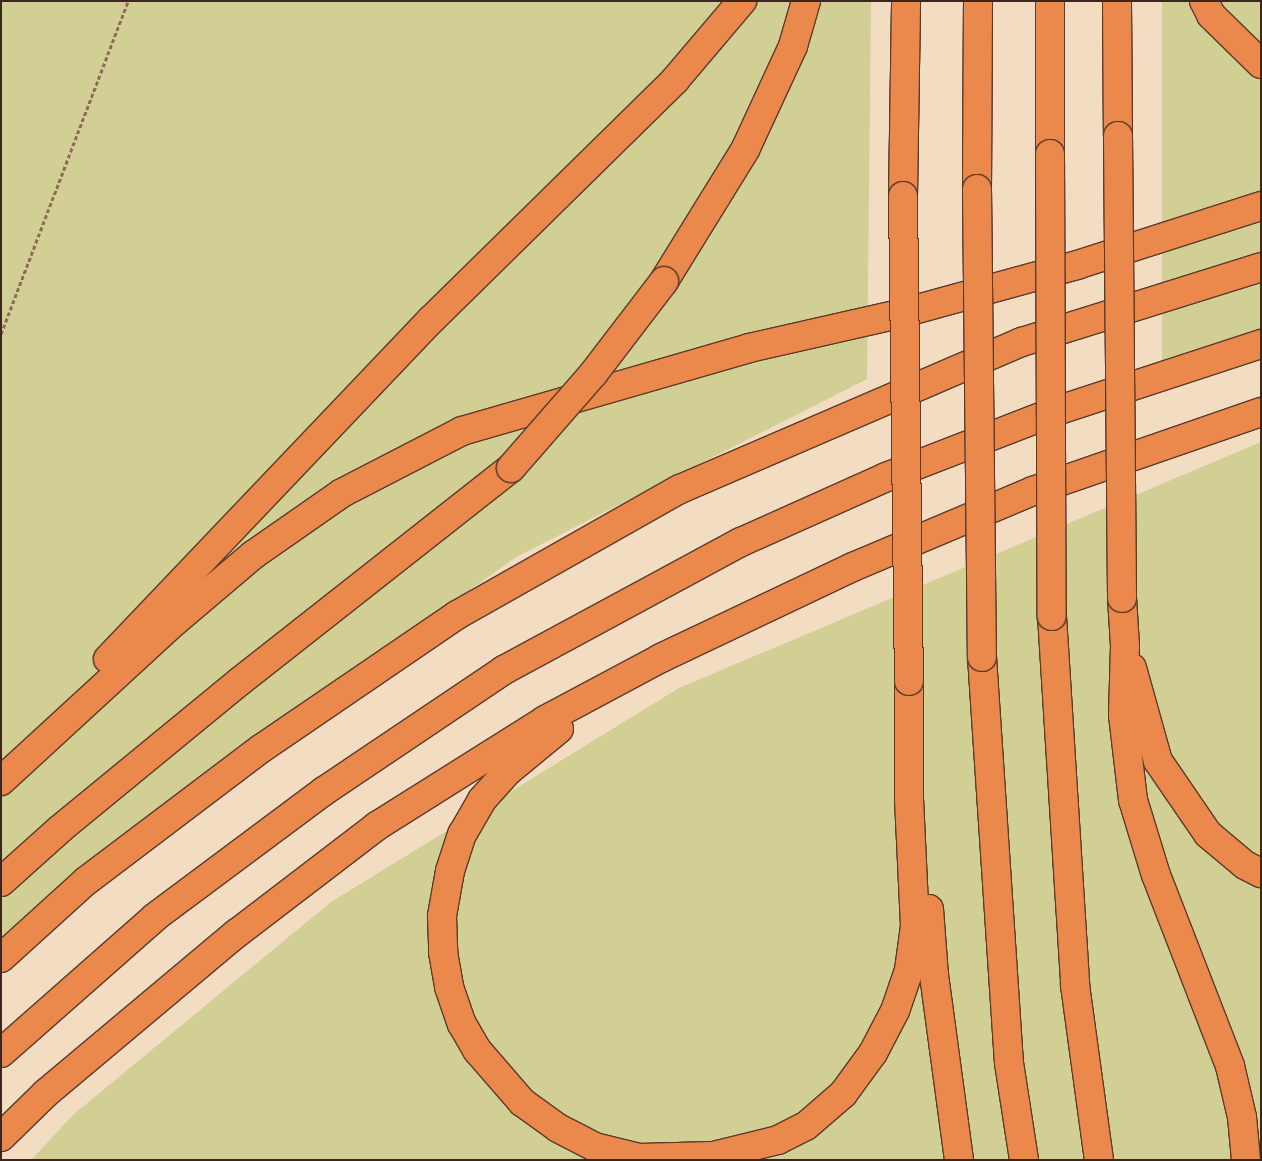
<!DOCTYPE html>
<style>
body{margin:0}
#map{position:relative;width:1262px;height:1161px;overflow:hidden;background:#f2dcc2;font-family:Bitter,serif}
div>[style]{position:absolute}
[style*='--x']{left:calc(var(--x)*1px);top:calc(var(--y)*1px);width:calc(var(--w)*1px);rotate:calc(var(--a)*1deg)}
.green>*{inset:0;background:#d2cf95;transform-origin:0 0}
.path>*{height:3px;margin-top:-1.5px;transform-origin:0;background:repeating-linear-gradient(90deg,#8f6b57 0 4px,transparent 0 6.5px)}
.roads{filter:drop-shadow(1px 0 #5c3a2c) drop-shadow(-1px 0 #5c3a2c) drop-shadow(0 1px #5c3a2c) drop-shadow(0 -1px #5c3a2c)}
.motorway>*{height:28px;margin:-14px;padding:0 14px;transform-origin:14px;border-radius:14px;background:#ea894b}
.bridges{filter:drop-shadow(1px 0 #5c3a2c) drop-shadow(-1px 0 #5c3a2c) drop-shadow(0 1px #5c3a2c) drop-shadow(0 -1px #5c3a2c)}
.motorway-bridge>*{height:28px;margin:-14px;padding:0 14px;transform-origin:14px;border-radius:14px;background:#ea894b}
span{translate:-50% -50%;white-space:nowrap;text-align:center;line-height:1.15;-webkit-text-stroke:5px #f9e7d3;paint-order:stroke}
.frame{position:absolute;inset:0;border:2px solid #3d271d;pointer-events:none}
</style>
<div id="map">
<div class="green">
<div style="clip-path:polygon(1px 1px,871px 1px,867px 379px,516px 557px,71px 874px,1px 937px)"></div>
<div style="left:1162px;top:1px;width:99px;height:359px"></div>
<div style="clip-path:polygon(1261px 442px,1261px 1160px,31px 1160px,74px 1114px,331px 902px,679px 688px)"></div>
</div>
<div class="path">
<div style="--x:1;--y:334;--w:356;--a:-69.1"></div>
</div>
<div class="roads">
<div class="motorway">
<div style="--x:1117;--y:1;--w:135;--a:89.6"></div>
<div style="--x:1204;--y:1;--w:16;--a:63"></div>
<div style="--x:1211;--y:15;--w:70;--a:44.4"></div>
<div style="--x:1050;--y:154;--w:153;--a:-90"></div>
<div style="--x:977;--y:189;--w:188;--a:-89.7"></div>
<div style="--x:903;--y:196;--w:195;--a:-89.1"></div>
<div style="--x:664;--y:281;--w:154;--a:-58.3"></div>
<div style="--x:745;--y:150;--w:115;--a:-65.2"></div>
<div style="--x:793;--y:46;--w:47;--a:-73.9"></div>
<div style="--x:1122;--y:598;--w:48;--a:86.4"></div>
<div style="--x:1125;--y:646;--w:69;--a:91.7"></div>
<div style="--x:1123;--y:715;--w:86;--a:83.3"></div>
<div style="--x:1133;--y:800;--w:78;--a:73"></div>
<div style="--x:1156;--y:875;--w:205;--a:68.8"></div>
<div style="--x:1230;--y:1066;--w:52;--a:76.8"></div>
<div style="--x:1242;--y:1117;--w:43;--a:84.7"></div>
<div style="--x:1052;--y:616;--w:370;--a:86.4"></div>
<div style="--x:1075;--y:985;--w:177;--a:82.2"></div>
<div style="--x:982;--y:657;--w:407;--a:86.2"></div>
<div style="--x:1009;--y:1063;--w:98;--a:81.2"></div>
<div style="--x:108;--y:659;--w:468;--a:-46.4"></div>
<div style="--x:431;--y:320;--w:342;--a:-44.5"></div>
<div style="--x:675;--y:80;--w:104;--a:-49.7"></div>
<div style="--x:1132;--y:668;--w:97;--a:74.4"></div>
<div style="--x:1158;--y:761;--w:88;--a:55.6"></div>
<div style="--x:1208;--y:834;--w:48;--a:40"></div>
<div style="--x:1245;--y:865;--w:18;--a:27"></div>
<div style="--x:559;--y:729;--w:66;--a:140.5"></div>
<div style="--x:508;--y:771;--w:39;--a:132"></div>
<div style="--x:482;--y:800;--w:39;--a:120"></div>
<div style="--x:462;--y:834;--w:39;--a:108"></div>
<div style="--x:450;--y:871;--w:46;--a:100.1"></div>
<div style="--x:442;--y:916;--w:36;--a:88"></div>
<div style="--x:443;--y:952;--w:36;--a:80"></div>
<div style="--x:449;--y:987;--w:39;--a:71"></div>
<div style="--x:462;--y:1024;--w:30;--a:60"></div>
<div style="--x:477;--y:1050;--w:69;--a:49.1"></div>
<div style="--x:522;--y:1102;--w:44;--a:35.8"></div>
<div style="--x:558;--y:1128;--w:42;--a:27.2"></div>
<div style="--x:595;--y:1147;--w:45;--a:14"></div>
<div style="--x:639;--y:1158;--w:74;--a:-1.5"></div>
<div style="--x:713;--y:1156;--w:67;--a:-13.8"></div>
<div style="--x:778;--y:1140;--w:31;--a:-27"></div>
<div style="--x:806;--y:1126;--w:49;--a:-40.9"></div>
<div style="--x:843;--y:1094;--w:51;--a:-53.8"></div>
<div style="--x:873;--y:1053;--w:47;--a:-62.4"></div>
<div style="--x:895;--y:1011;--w:43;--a:-71.1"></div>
<div style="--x:909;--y:970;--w:44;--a:-82.2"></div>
<div style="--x:915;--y:926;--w:127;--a:-92.7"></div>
<div style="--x:909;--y:799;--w:118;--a:-90"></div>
<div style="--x:1;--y:781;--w:235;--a:-42.6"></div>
<div style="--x:174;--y:622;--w:104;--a:-40.3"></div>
<div style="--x:253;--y:555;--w:108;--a:-34.9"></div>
<div style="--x:342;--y:493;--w:135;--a:-27.3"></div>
<div style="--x:462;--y:431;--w:299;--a:-16.1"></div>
<div style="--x:749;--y:348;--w:154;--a:-12.8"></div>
<div style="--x:899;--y:314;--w:185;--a:-15.4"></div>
<div style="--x:1077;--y:265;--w:193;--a:-17.8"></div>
<div style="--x:1;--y:882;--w:79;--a:-41.9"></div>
<div style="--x:60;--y:829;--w:232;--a:-39.4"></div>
<div style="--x:239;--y:682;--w:346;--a:-38.2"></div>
<div style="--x:929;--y:909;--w:66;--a:85.7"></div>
<div style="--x:934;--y:975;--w:187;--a:82.3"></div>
<div style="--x:1;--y:958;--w:115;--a:-42.2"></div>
<div style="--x:86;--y:881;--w:221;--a:-37.1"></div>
<div style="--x:262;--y:748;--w:236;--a:-34.3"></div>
<div style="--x:457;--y:615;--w:256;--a:-29.5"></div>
<div style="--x:680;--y:489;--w:372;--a:-23.3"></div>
<div style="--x:1022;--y:342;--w:250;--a:-17.4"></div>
<div style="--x:1;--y:1053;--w:205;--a:-41.4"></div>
<div style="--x:155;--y:917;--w:211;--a:-36.7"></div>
<div style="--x:324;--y:791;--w:217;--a:-33.9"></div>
<div style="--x:504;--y:670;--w:269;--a:-28.4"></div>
<div style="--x:741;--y:542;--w:159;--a:-24.1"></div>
<div style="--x:886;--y:477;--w:182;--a:-21.2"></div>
<div style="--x:1056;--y:411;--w:216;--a:-18.1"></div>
<div style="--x:1;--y:1137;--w:63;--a:-44.4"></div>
<div style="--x:46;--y:1093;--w:249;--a:-40"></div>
<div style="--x:237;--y:933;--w:176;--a:-37.4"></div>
<div style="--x:377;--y:826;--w:199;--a:-32.2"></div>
<div style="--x:545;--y:720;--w:132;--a:-28.1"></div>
<div style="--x:661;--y:658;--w:212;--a:-25.4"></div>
<div style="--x:853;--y:567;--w:195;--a:-22.9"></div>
<div style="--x:1033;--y:491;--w:241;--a:-19.1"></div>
</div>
</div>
<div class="bridges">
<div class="motorway-bridge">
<div style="--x:1118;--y:136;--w:462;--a:89.5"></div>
<div style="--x:1050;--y:154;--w:462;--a:89.8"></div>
<div style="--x:977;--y:189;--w:468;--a:89.4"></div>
<div style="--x:903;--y:196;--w:485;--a:89.3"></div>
<div style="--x:511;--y:468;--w:125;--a:-48.9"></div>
<div style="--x:593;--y:374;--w:117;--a:-52.6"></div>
</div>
</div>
<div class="frame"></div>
</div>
